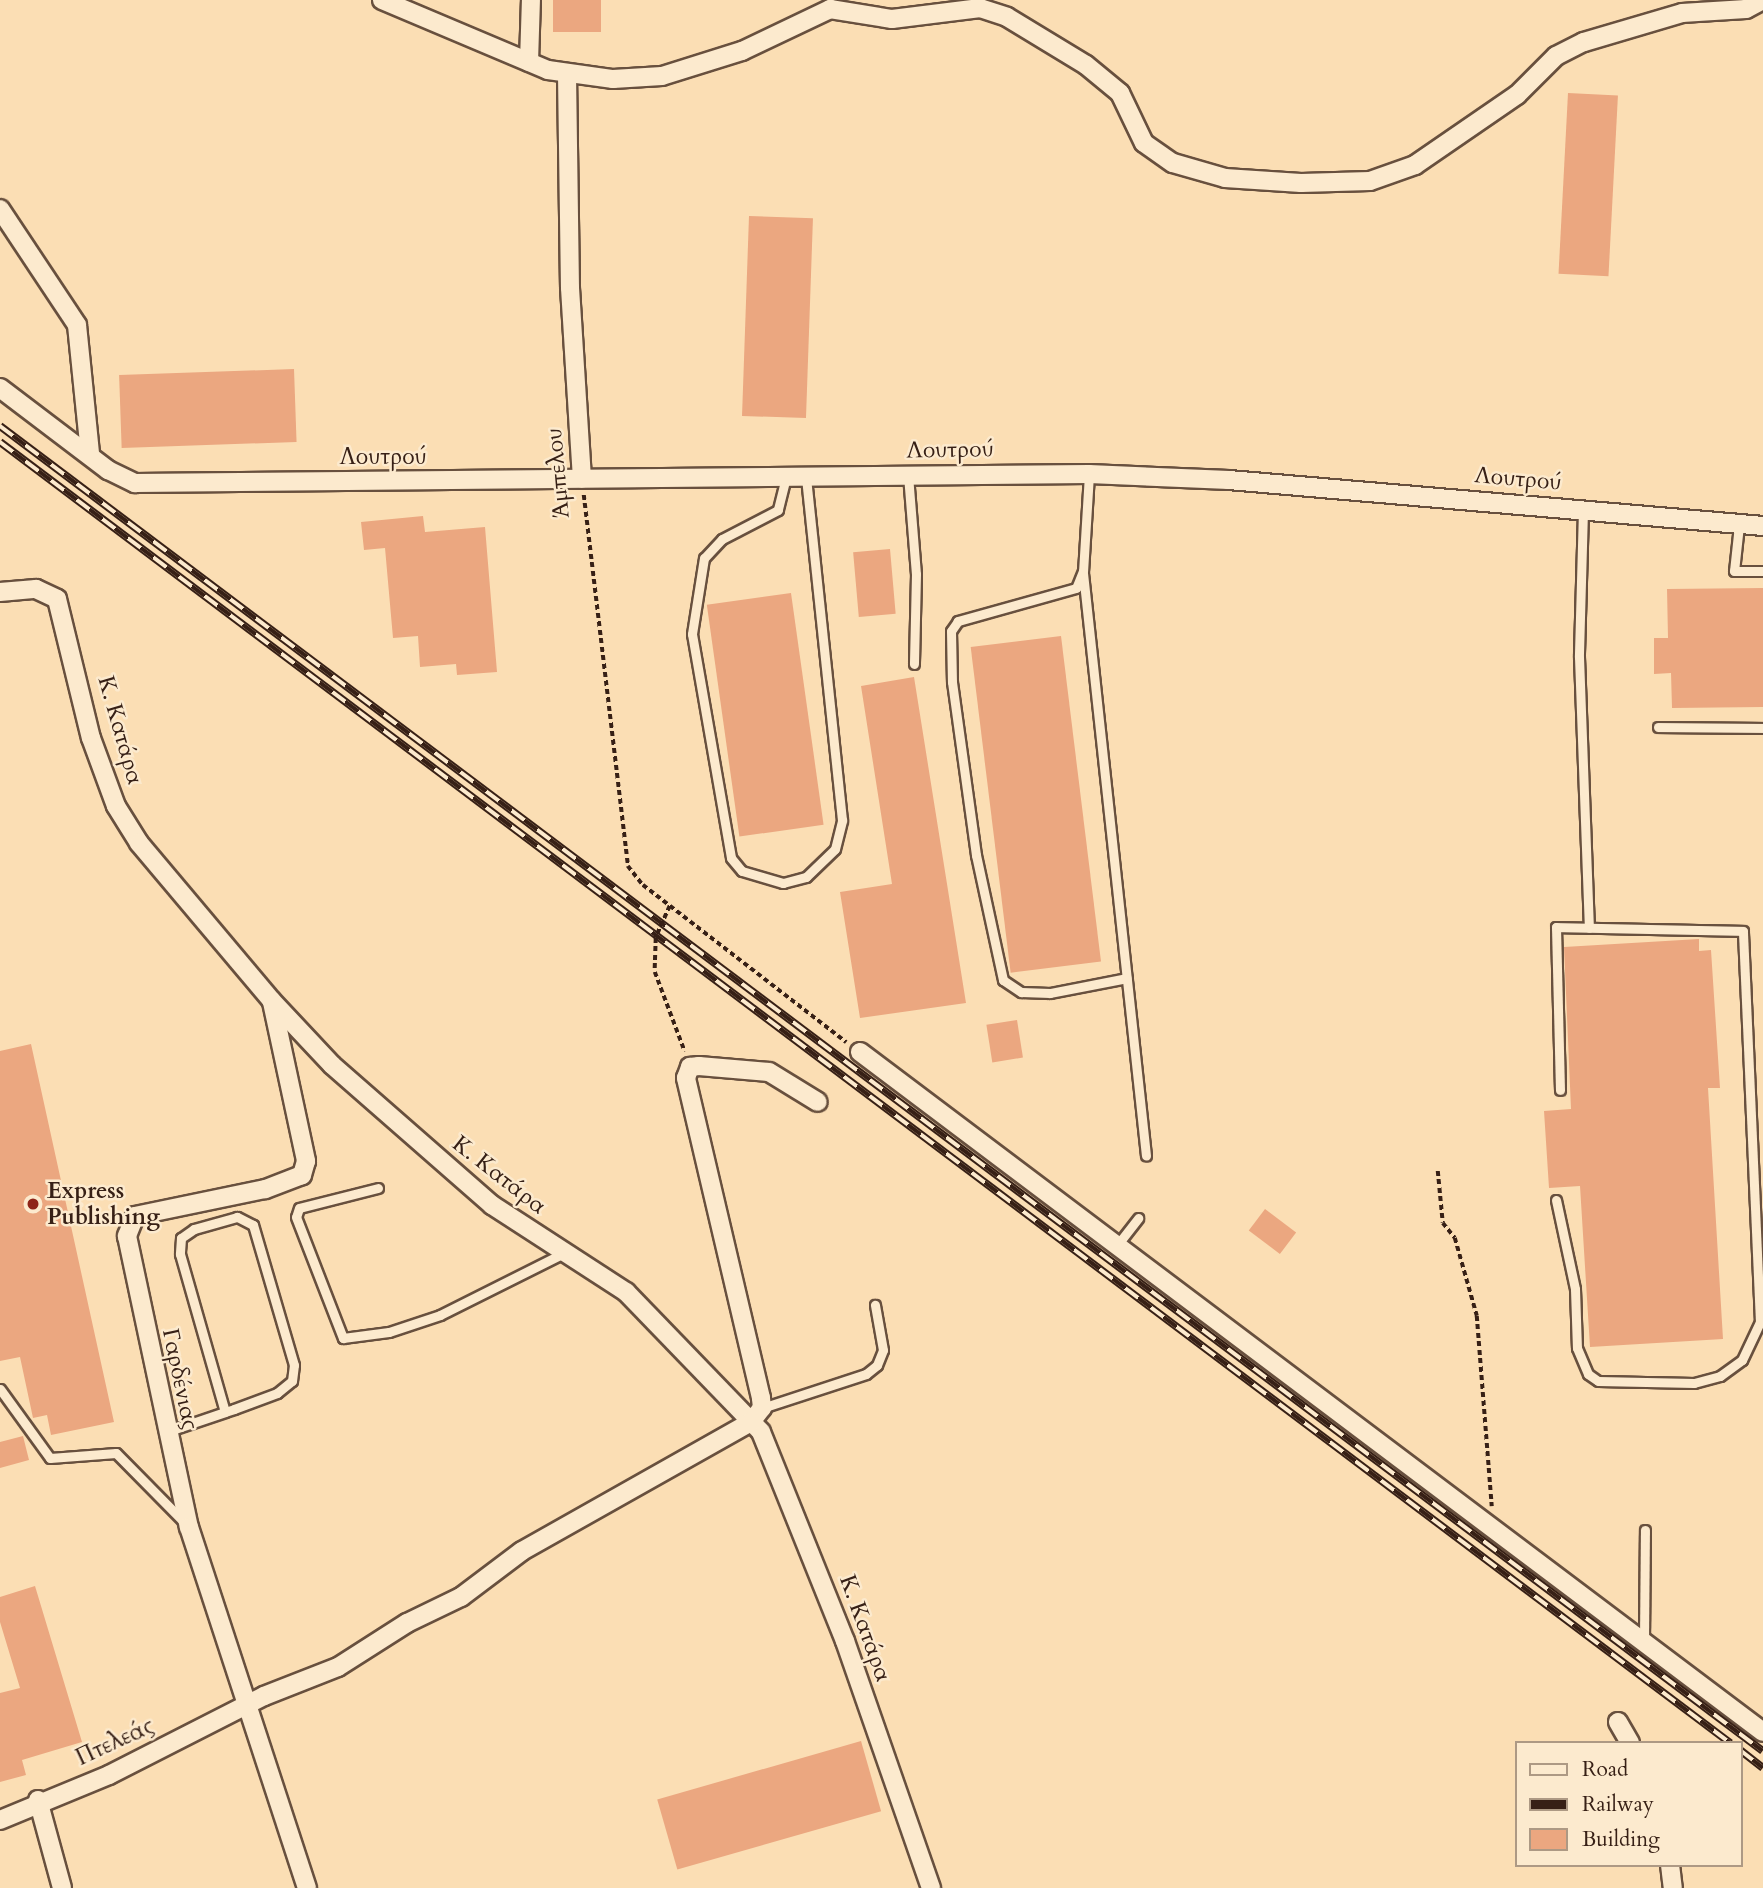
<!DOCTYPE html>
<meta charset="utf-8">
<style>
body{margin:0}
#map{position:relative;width:1763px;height:1888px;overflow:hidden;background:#fbdeb4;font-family:Cardo,serif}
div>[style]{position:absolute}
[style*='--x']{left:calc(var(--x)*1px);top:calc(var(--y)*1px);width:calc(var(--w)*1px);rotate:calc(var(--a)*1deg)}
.building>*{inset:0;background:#eba780;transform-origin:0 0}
.path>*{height:3.5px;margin-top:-1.75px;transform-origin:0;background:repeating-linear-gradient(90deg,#372016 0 5px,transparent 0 8.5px)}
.roads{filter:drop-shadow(2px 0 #68503e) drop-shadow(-2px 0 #68503e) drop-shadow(0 2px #68503e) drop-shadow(0 -2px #68503e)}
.lane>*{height:9px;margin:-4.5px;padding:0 4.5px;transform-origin:4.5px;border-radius:4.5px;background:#fceace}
.street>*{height:18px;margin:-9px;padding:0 9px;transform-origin:9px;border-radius:9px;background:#fceace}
.rail>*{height:8px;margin-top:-4px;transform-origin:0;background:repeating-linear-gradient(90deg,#fceace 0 16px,#372016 0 32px);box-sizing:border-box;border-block:2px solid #372016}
.dots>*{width:19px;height:19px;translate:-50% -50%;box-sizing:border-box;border:4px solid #fceace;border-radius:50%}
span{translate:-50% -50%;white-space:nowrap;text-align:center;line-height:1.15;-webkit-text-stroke:5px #fceace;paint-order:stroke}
.street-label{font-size:23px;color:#372016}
.poi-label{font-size:23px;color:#372016;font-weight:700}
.left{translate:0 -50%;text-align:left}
.legend{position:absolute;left:1515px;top:1741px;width:228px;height:126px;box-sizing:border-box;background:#fceace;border:2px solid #ad9984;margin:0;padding:9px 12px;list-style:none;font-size:21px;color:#372016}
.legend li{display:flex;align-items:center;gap:14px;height:35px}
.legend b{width:35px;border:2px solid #ad9984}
</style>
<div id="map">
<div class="building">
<div style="left:553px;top:0;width:48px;height:32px"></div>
<div style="left:1568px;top:93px;width:50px;height:181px;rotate:3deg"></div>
<div style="left:749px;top:216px;width:64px;height:200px;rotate:2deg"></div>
<div style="left:294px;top:369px;width:73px;height:175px;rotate:88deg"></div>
<div style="clip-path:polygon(423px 516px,425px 532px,485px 527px,497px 672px,457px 675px,456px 664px,420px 667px,418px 636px,393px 638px,385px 548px,364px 550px,361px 522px)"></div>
<div style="left:890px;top:549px;width:65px;height:37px;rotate:85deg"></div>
<div style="clip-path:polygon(1763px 588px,1763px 707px,1672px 708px,1671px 673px,1654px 674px,1654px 638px,1668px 638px,1667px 589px)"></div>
<div style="left:791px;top:593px;width:234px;height:85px;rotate:82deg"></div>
<div style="left:1061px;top:636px;width:328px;height:91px;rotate:83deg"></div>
<div style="clip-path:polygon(914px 677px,966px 1003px,860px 1018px,840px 892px,892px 884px,861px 686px)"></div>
<div style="clip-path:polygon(1699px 939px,1699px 951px,1711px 950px,1720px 1088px,1708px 1088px,1723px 1339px,1590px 1347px,1580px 1186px,1549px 1188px,1544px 1111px,1571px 1109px,1564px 947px)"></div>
<div style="left:1017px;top:1020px;width:38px;height:31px;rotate:81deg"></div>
<div style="clip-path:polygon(31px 1044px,114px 1422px,51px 1435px,47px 1415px,33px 1418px,20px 1357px,0 1361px,0 1051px)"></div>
<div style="left:1265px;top:1209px;width:39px;height:27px;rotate:37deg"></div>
<div style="clip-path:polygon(23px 1436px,29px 1460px,0 1468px,0 1442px)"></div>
<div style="clip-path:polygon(35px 1586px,82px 1742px,22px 1760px,26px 1775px,0 1782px,0 1693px,20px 1688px,0 1622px,0 1597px)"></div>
<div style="left:861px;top:1741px;width:73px;height:212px;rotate:74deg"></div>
</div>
<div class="path">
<div style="--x:584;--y:495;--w:374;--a:83.2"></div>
<div style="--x:628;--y:866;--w:24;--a:52"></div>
<div style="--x:643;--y:885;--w:257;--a:37.7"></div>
<div style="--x:670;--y:906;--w:35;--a:114"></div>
<div style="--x:656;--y:938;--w:34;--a:92"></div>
<div style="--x:655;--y:972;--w:85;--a:69.4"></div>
<div style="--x:1438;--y:1171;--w:52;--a:84.5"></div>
<div style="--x:1443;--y:1223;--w:19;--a:51"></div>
<div style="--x:1455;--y:1238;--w:81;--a:74.2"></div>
<div style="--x:1477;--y:1316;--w:191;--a:85.5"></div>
</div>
<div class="roads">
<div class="lane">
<div style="--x:1089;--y:474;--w:97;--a:93.5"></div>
<div style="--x:1083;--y:571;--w:18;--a:112"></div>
<div style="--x:1076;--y:588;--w:123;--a:164.4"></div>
<div style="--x:958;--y:621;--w:12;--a:125"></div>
<div style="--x:951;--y:631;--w:51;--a:88.9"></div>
<div style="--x:952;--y:682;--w:175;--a:82.1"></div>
<div style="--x:976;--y:855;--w:128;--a:77.8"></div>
<div style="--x:1003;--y:980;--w:22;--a:34"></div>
<div style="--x:1021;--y:992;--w:29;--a:2"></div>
<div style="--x:1050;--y:993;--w:78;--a:-11"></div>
<div style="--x:908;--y:475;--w:99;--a:85.4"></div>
<div style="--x:916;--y:574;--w:90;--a:91.3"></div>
<div style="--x:786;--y:477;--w:34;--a:104"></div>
<div style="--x:778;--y:510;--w:63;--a:152.6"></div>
<div style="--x:722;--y:539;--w:26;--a:133"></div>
<div style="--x:704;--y:558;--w:77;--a:99"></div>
<div style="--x:692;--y:634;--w:227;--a:80.1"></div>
<div style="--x:731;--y:858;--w:17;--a:50"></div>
<div style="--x:742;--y:871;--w:43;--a:16.3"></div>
<div style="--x:783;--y:883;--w:24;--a:-15"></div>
<div style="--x:806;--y:877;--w:40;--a:-44"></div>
<div style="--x:835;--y:849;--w:30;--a:-76"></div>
<div style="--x:842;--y:820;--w:346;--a:-96"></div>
<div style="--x:1583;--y:510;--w:147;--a:91.6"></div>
<div style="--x:1579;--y:657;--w:271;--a:87.9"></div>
<div style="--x:1739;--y:525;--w:46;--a:96.2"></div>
<div style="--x:1734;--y:571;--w:29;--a:0"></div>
<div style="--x:1083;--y:573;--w:586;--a:83.83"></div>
<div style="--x:1658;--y:727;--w:105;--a:0.5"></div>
<div style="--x:378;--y:1188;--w:81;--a:165.8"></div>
<div style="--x:299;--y:1208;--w:9;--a:108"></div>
<div style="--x:296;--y:1217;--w:130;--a:68.8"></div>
<div style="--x:343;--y:1338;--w:46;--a:-7.4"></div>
<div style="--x:389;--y:1332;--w:54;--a:-18.4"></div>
<div style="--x:440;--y:1315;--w:141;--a:-26.6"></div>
<div style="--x:1556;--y:1200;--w:91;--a:77.9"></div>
<div style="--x:1575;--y:1289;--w:59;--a:88.1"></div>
<div style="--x:1577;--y:1348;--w:28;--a:67"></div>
<div style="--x:1588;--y:1374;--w:12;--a:35"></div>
<div style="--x:1598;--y:1381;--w:96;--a:1.2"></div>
<div style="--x:1694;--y:1383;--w:27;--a:-15"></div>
<div style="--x:1720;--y:1376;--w:27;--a:-36"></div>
<div style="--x:1742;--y:1360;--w:42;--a:-64.7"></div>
<div style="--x:1760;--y:1322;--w:391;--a:-92.5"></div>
<div style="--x:1743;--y:931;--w:187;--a:-178.8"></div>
<div style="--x:1556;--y:927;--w:163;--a:88.6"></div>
<div style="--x:1118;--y:1244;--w:33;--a:-52"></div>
<div style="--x:0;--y:1389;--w:85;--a:54.1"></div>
<div style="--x:50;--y:1458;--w:66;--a:-4.3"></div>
<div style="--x:116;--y:1453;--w:98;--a:45.4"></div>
<div style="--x:762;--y:1408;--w:109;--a:-18.1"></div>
<div style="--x:866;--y:1374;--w:14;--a:-39"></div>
<div style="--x:877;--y:1365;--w:16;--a:-68"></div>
<div style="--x:883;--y:1350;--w:46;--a:-100.1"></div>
<div style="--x:166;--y:1432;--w:62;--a:-18.7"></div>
<div style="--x:225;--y:1412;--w:9;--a:-18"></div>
<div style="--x:234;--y:1409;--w:46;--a:-20.4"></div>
<div style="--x:277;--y:1393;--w:19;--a:-39"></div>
<div style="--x:292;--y:1381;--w:16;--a:-83"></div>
<div style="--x:294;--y:1365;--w:146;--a:-106.3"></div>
<div style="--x:253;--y:1225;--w:18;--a:-153"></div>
<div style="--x:237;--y:1217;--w:45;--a:164.4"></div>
<div style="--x:194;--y:1229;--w:16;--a:145"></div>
<div style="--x:181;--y:1238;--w:16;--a:94"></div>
<div style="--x:180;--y:1254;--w:164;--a:74.1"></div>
<div style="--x:1644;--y:1639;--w:109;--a:-89.5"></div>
</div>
<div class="street">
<div style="--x:382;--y:0;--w:180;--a:22.9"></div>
<div style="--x:548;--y:70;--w:66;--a:7.9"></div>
<div style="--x:613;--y:79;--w:49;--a:-3.5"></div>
<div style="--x:662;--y:76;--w:84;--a:-17.4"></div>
<div style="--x:742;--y:51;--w:98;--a:-25.5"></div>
<div style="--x:830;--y:9;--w:63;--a:9.2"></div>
<div style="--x:892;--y:19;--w:89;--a:-7.1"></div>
<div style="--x:980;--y:8;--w:28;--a:18"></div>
<div style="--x:1007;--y:17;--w:92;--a:31.3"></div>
<div style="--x:1086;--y:65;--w:44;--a:39.5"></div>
<div style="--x:1120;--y:93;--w:55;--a:64.4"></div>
<div style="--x:1144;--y:143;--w:35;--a:35"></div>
<div style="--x:1173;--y:163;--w:54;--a:16.1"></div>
<div style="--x:1225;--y:178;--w:76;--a:3.8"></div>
<div style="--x:1301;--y:183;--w:69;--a:-1.7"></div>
<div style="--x:1370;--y:181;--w:48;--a:-19.6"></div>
<div style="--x:1415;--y:165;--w:124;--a:-34.5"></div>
<div style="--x:1517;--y:95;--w:55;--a:-45"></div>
<div style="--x:1556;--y:56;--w:31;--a:-27"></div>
<div style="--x:1584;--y:42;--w:102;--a:-16.5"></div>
<div style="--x:1682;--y:13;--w:64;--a:-3.6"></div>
<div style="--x:1746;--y:9;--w:19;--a:-28"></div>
<div style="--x:529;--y:62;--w:62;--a:-88.2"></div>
<div style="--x:567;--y:74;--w:214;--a:89.2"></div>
<div style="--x:570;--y:288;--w:191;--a:86.4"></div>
<div style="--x:0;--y:209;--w:139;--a:56.4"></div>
<div style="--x:77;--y:325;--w:128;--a:84.2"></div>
<div style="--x:0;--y:388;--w:136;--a:37.2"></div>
<div style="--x:108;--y:470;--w:30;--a:26"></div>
<div style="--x:135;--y:483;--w:954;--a:-0.54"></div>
<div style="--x:1089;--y:474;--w:140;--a:2.5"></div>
<div style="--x:1229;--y:480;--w:536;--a:4.92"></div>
<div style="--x:0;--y:592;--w:36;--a:-5"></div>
<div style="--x:36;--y:589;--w:23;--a:25"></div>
<div style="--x:57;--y:599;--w:143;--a:76.3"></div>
<div style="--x:91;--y:738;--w:72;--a:69.8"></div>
<div style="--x:116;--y:806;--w:44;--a:58.1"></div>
<div style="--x:139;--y:843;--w:205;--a:49.9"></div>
<div style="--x:271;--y:1000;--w:89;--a:46.8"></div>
<div style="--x:332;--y:1065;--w:213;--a:41.2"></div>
<div style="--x:492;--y:1205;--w:160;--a:33"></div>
<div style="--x:626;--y:1292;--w:194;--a:46"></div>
<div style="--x:761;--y:1432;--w:225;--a:68.1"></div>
<div style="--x:845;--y:1641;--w:262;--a:70.8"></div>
<div style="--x:272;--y:1002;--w:163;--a:77.9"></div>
<div style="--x:306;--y:1161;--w:15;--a:106"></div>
<div style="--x:302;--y:1175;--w:40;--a:159"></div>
<div style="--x:265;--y:1189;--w:133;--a:168.3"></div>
<div style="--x:135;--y:1216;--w:22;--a:112"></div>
<div style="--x:127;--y:1236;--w:298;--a:78"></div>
<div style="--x:189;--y:1527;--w:380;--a:71.9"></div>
<div style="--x:860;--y:1052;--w:1130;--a:36.98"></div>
<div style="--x:1618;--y:1722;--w:24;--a:60"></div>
<div style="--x:38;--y:1800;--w:91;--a:74.7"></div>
<div style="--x:0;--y:1820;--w:118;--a:-22.4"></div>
<div style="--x:109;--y:1775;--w:174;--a:-27"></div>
<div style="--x:264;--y:1696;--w:79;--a:-21.4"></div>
<div style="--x:338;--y:1667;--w:82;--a:-32.5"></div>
<div style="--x:407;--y:1623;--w:60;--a:-25.7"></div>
<div style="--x:461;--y:1597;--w:76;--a:-37"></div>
<div style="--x:522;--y:1551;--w:263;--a:-29.4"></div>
<div style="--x:751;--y:1422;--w:18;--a:-52"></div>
<div style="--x:762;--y:1408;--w:10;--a:-96"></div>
<div style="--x:761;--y:1398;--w:329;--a:-103.2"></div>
<div style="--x:686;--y:1078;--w:12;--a:-70"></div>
<div style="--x:690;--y:1067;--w:9;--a:-6"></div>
<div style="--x:699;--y:1066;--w:70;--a:4.9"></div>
<div style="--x:769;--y:1072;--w:57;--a:31.5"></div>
<div style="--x:1670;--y:1865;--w:23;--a:83"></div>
</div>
</div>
<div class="rail">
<div style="--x:0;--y:426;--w:2205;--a:36.93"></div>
<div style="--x:0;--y:442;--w:2165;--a:36.94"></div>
<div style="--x:1740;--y:1750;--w:29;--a:38"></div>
</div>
<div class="dots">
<div style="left:33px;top:1204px;background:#8f2418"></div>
</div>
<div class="street-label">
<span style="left:950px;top:450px;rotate:-1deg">Λουτρού</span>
<span style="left:383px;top:457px">Λουτρού</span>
<span style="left:558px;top:473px;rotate:-95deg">Άμπελου</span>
<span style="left:1518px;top:479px;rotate:5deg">Λουτρού</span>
<span style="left:120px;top:730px;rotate:74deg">Κ. Κατάρα</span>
<span style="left:499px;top:1175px;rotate:38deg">Κ. Κατάρα</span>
<span style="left:180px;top:1379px;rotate:78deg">Γαρδένιας</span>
<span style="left:865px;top:1628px;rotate:70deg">Κ. Κατάρα</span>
<span style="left:115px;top:1742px;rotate:-25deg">Πτελεάς</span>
</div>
<div class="poi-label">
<span class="left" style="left:47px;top:1204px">Express<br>Publishing</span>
</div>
<ul class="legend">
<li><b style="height:9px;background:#fceace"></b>Road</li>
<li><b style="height:9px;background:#372016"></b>Railway</li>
<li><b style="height:19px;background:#eba780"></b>Building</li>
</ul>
</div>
